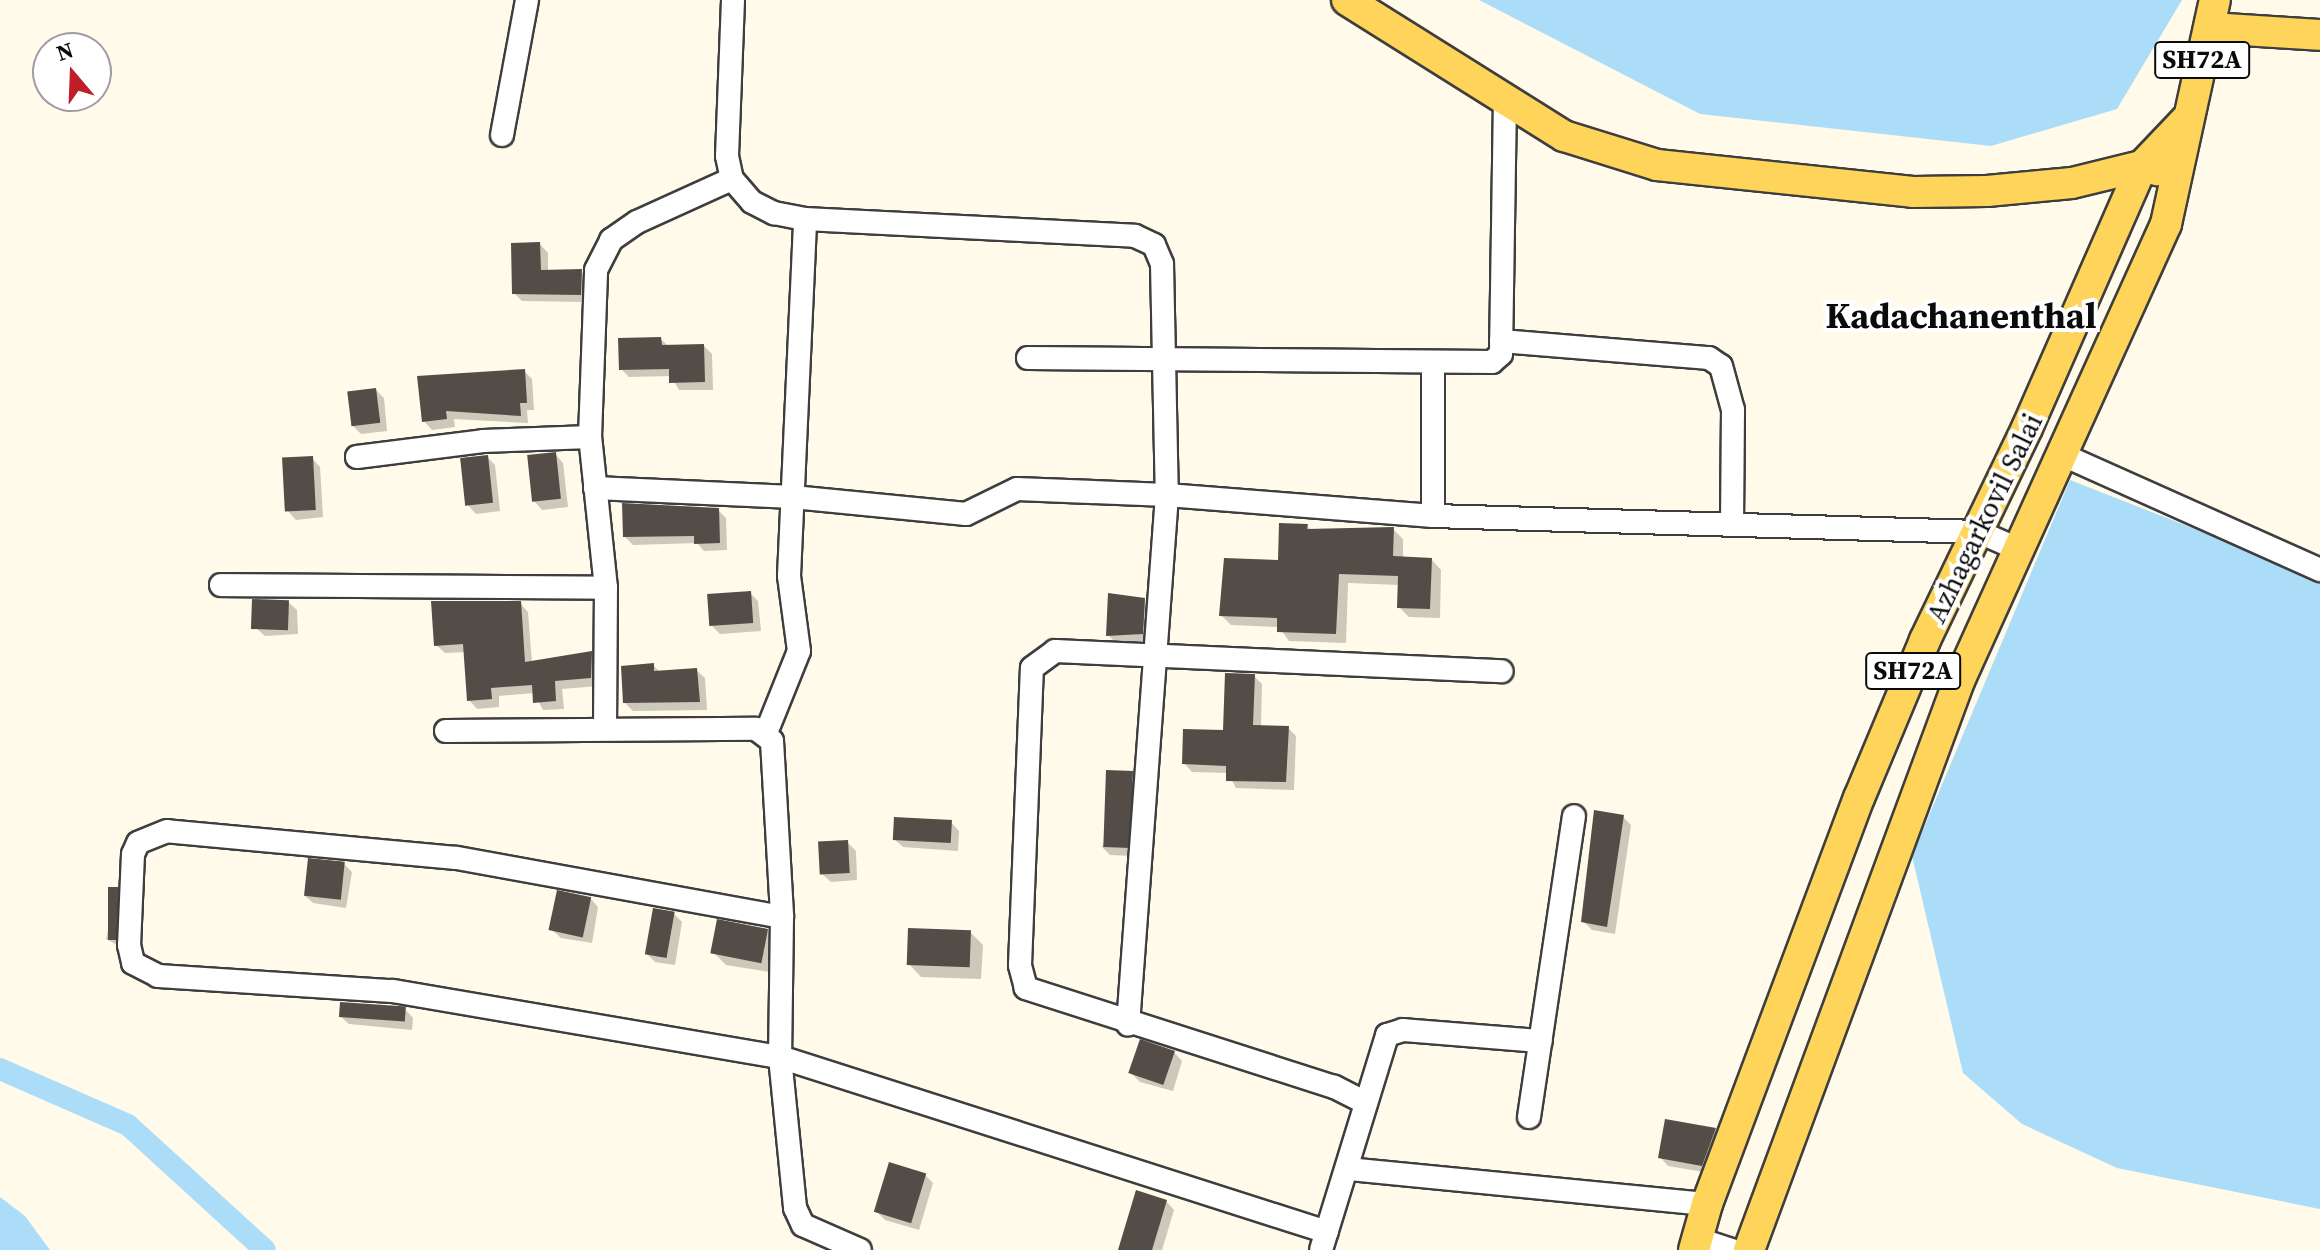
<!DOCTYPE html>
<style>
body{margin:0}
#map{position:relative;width:2320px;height:1250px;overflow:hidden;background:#fffae9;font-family:"Source Serif 4",serif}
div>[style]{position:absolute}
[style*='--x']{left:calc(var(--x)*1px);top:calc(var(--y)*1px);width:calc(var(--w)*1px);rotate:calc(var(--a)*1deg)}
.water>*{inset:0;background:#acddf8}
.shadow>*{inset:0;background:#0003}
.canal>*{height:22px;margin:-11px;padding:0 11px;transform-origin:11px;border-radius:11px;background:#acddf8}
.building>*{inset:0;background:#544c47;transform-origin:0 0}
.roads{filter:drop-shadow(2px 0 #3e3e3e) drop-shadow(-2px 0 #3e3e3e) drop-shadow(0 2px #3e3e3e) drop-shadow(0 -2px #3e3e3e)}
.minor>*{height:22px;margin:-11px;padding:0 11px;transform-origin:11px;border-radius:11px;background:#fff}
.major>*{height:30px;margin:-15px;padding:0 15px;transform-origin:15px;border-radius:15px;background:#fed45a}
span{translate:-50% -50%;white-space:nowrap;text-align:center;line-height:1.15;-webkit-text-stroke:8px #fff;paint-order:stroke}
.shield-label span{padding:2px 6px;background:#fff;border:2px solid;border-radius:6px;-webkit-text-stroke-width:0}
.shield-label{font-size:26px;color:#0b0b0b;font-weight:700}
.street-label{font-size:28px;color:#0b0b0b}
.district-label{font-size:36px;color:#0b0b0b;font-weight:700}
.north{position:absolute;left:32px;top:32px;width:80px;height:80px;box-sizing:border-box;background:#fff;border:2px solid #9d9d9d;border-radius:50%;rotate:341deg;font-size:22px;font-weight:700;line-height:32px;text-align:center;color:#0b0b0b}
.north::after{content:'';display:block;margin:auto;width:28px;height:36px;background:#c01f29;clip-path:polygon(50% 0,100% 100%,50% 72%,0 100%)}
</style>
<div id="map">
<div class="water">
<div style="clip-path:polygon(1479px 0,2182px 0,2117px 109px,1991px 146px,1700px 114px)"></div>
<div style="clip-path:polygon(2070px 480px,2320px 578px,2320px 1209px,2117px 1168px,2022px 1124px,1963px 1073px,1912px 856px)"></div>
<div style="clip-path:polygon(0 1197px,25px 1216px,50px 1250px,0 1250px)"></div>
</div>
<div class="shadow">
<div style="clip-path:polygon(540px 244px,548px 253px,548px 272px,581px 271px,589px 280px,589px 302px,522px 301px,514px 293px)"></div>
<div style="clip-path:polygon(661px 339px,669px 347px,704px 346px,712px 354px,713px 390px,679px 390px,671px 376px,629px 377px,621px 369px)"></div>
<div style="clip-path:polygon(524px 371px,532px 379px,534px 410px,527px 410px,528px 423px,454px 419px,455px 427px,432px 430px,424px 421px)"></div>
<div style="clip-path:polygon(376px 390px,384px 398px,387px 431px,361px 434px,353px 426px)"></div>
<div style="clip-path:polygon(555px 454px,563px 463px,568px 507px,542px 510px,534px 501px)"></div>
<div style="clip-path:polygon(487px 457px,495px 465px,500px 511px,476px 514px,468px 505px)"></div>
<div style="clip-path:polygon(312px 458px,320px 467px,323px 517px,296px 520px,288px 511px)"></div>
<div style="clip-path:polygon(718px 510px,726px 518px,727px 550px,704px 551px,697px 543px,633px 545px,625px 537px)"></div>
<div style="clip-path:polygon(1307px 526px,1312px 531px,1393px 529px,1403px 539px,1403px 558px,1431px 559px,1441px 570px,1440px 618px,1409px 617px,1399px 607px,1400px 585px,1348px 583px,1346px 643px,1289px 641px,1279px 627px,1231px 625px,1221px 615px,1280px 562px)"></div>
<div style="clip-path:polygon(750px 593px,758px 601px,761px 631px,720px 634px,712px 626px)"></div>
<div style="clip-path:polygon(1144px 599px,1153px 608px,1150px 642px,1116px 643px,1108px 635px)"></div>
<div style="clip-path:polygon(288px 602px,297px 610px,298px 634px,265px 636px,256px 628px)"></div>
<div style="clip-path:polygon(520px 603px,528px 612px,532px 663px,591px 653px,599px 661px,599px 686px,562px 689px,564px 709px,543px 710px,534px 693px,499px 696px,499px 707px,477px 709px,469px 700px,465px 652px,445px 653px,436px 645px)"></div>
<div style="clip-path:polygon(653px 665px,661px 673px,696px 670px,705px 678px,707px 710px,633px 711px,625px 703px)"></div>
<div style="clip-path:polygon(1254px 676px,1262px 684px,1261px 727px,1288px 728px,1296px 736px,1294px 790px,1236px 788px,1228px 773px,1192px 772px,1184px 763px,1225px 732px)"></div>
<div style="clip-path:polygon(1132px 773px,1140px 781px,1134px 856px,1110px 855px,1102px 847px)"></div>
<div style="clip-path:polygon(1623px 817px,1631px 825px,1615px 934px,1592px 930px,1583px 921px)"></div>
<div style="clip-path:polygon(951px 822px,959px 831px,958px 851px,903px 847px,894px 839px)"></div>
<div style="clip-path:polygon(847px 842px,856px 851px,857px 880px,831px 882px,822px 874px)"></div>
<div style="clip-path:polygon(344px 864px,352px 872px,346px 908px,313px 903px,304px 895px)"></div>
<div style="clip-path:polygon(117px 889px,125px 898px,123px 948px,106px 939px)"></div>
<div style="clip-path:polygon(590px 898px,598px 907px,592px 943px,561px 938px,552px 930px)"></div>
<div style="clip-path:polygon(674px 914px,682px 922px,675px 965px,655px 962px,647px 954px)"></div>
<div style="clip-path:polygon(767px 931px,780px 943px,777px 973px,726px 965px,713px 952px)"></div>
<div style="clip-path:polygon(970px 932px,983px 945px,981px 979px,921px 977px,909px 964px)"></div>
<div style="clip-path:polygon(405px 1009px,413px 1018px,412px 1030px,349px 1024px,340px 1016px)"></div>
<div style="clip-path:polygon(1174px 1052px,1182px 1061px,1173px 1091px,1140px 1082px,1132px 1074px)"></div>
<div style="clip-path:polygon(1715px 1130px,1723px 1138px,1710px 1173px,1668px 1166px,1660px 1157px)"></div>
<div style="clip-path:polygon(925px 1175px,933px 1183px,919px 1230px,885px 1220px,877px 1212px)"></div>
<div style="clip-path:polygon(1166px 1201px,1174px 1210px,1162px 1250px,1119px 1250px)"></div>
</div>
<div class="canal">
<div style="--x:0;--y:1069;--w:140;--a:23.6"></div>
<div style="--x:128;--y:1125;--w:185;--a:42.4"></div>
</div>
<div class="building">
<div style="clip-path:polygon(540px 242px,541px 270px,582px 269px,581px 295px,512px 294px,511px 243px)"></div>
<div style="clip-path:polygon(661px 337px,662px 345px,704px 344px,705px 382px,669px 383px,669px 369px,619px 370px,618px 338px)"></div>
<div style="clip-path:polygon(525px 369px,527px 403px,520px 403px,521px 416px,446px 411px,447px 419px,422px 422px,417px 376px)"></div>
<div style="left:376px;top:388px;width:35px;height:29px;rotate:83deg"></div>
<div style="left:556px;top:452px;width:47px;height:29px;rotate:84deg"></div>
<div style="left:488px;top:455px;width:48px;height:28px;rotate:84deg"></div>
<div style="left:313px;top:456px;width:54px;height:31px;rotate:87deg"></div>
<div style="clip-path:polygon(622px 503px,719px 508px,720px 543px,694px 544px,694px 536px,623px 537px)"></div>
<div style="clip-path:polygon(1279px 523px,1308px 524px,1307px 529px,1394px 527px,1393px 556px,1432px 558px,1430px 609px,1397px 608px,1398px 576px,1339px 574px,1336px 634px,1277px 632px,1277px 618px,1219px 616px,1224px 558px,1278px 560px)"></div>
<div style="left:751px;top:591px;width:32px;height:44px;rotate:86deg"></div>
<div style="clip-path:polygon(1108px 593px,1145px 598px,1143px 634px,1106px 636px)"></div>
<div style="left:252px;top:599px;width:37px;height:30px;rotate:2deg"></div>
<div style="clip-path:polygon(431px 601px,521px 601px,525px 662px,592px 651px,591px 678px,555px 681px,556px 701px,533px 703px,532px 685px,491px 688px,492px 699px,467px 701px,463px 644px,434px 646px)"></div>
<div style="clip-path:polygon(654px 663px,654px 671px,697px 668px,700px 702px,623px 703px,621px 666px)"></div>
<div style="clip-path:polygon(1225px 673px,1255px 674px,1253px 725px,1289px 726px,1286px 782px,1226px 781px,1226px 766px,1182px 764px,1183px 729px,1223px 730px)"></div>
<div style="left:1106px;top:770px;width:27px;height:77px;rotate:2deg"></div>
<div style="clip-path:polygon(1594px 810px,1624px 815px,1607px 927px,1581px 922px)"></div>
<div style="left:894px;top:817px;width:58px;height:23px;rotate:3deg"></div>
<div style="left:848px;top:840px;width:33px;height:30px;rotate:87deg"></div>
<div style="left:308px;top:858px;width:37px;height:38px;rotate:6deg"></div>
<div style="left:108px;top:887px;width:10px;height:53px"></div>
<div style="left:557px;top:890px;width:35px;height:41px;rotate:12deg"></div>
<div style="left:653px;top:908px;width:22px;height:47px;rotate:10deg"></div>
<div style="left:717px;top:919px;width:52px;height:35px;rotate:11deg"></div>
<div style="left:908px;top:928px;width:63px;height:37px;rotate:2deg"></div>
<div style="left:340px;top:1002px;width:66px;height:15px;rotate:4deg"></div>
<div style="left:1140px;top:1039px;width:37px;height:36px;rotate:19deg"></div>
<div style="clip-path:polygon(1665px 1119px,1716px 1128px,1702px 1166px,1658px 1158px)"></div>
<div style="left:889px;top:1162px;width:39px;height:52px;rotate:17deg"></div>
<div style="clip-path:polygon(1136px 1190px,1167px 1200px,1152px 1250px,1118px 1250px)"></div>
</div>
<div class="roads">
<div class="minor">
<div style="--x:733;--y:0;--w:156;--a:92.2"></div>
<div style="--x:727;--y:156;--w:24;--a:78"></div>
<div style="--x:732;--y:179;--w:30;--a:49"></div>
<div style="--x:752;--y:202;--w:25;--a:27"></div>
<div style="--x:774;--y:213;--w:32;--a:11"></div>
<div style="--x:805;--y:219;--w:330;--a:2.9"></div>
<div style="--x:1135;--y:236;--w:21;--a:25"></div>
<div style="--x:1154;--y:245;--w:21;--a:67"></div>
<div style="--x:1162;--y:264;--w:231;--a:88.8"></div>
<div style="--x:1167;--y:495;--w:531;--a:94.21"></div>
<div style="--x:502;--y:135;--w:137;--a:-79.5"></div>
<div style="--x:1501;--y:341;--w:209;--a:4.7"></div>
<div style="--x:1709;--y:358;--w:14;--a:34"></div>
<div style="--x:1721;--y:366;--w:46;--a:74.7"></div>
<div style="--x:1733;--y:410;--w:113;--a:90.5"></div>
<div style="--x:1028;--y:358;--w:464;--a:0.5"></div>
<div style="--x:1492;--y:362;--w:12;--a:-42"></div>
<div style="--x:1501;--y:354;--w:252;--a:-89.1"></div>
<div style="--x:2063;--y:455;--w:282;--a:24.1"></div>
<div style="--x:357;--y:457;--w:127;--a:-7.2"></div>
<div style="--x:483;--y:441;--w:107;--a:-2.1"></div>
<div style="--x:595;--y:488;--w:198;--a:2.6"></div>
<div style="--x:793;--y:497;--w:174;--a:5.6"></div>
<div style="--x:966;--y:514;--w:57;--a:-26.1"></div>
<div style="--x:1017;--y:489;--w:150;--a:2.3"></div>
<div style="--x:1167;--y:495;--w:267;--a:4.5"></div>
<div style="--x:1433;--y:516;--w:546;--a:1.68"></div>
<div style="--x:1979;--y:532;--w:43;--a:23.6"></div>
<div style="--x:1433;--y:516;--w:154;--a:-90"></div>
<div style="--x:221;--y:585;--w:385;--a:0.4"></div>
<div style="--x:605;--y:728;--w:140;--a:-89.6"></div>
<div style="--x:606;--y:588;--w:152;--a:-96"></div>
<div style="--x:590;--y:437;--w:167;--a:-87.9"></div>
<div style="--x:596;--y:270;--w:34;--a:-63"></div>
<div style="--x:611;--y:240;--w:32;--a:-35"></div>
<div style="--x:637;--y:222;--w:104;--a:-24.4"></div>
<div style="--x:446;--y:731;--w:310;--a:-0.4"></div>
<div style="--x:756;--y:729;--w:20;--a:37"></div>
<div style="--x:772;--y:741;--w:176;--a:86.7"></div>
<div style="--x:782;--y:917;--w:140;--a:90.8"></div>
<div style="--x:780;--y:1057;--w:152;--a:84.3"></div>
<div style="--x:795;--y:1208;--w:19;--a:65"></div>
<div style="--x:803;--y:1225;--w:62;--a:23.7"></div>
<div style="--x:766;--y:733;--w:88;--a:-68.1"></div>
<div style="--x:799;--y:651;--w:76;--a:-97.6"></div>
<div style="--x:789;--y:576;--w:357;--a:-87.4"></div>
<div style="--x:782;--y:917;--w:331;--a:-169.7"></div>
<div style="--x:456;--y:858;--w:290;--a:-174.7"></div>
<div style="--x:167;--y:831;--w:31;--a:158"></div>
<div style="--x:138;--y:843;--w:12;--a:114"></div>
<div style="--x:133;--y:854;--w:91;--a:92.5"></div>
<div style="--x:129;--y:945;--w:18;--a:77"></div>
<div style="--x:133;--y:963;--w:28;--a:27"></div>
<div style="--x:158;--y:976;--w:235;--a:3.7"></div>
<div style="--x:393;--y:991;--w:393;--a:9.7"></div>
<div style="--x:780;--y:1057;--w:574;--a:17.74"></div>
<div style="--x:1366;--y:1103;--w:36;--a:-153"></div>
<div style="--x:1334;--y:1087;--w:324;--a:-162.2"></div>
<div style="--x:1026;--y:988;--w:24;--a:-105"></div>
<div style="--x:1020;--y:965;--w:297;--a:-87.7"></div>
<div style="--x:1032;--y:668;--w:29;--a:-36"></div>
<div style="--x:1055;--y:651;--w:447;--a:2.6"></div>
<div style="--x:1529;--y:1117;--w:304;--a:-81.5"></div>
<div style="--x:1348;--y:1169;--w:361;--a:5.6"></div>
<div style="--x:1698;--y:1239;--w:36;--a:18"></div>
<div style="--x:1321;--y:1250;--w:225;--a:-72.9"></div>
<div style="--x:1387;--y:1035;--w:17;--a:-17"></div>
<div style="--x:1403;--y:1030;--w:138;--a:4.6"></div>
</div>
<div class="major">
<div style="--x:1347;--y:0;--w:256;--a:32.1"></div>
<div style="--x:1564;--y:136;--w:97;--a:17.3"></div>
<div style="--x:1657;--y:165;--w:257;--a:6"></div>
<div style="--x:1913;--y:192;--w:74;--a:-0.8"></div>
<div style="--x:1987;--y:191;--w:85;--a:-5.4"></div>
<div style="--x:2072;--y:183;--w:72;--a:-13.7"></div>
<div style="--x:2142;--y:166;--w:16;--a:15"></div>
<div style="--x:2210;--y:28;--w:110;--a:3.6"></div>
<div style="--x:1694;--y:1250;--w:48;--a:-74.2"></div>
<div style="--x:1707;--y:1204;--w:434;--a:-69.5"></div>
<div style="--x:1859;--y:798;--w:171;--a:-67.3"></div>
<div style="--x:1925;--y:640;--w:235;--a:-64.3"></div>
<div style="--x:2027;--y:428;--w:286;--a:-66.3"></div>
<div style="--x:2142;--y:166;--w:64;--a:-46.3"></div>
<div style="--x:1749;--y:1250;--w:607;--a:-69.74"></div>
<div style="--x:1959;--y:681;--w:502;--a:-65.63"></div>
<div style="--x:2166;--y:224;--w:229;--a:-77.7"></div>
</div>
</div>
<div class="shield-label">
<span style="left:2202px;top:60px">SH72A</span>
<span style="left:1913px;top:671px">SH72A</span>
</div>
<div class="street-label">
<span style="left:1984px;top:518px;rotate:-64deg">Azhagarkovil Salai</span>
</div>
<div class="district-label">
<span style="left:1961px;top:316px">Kadachanenthal</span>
</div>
<div class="north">N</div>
</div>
